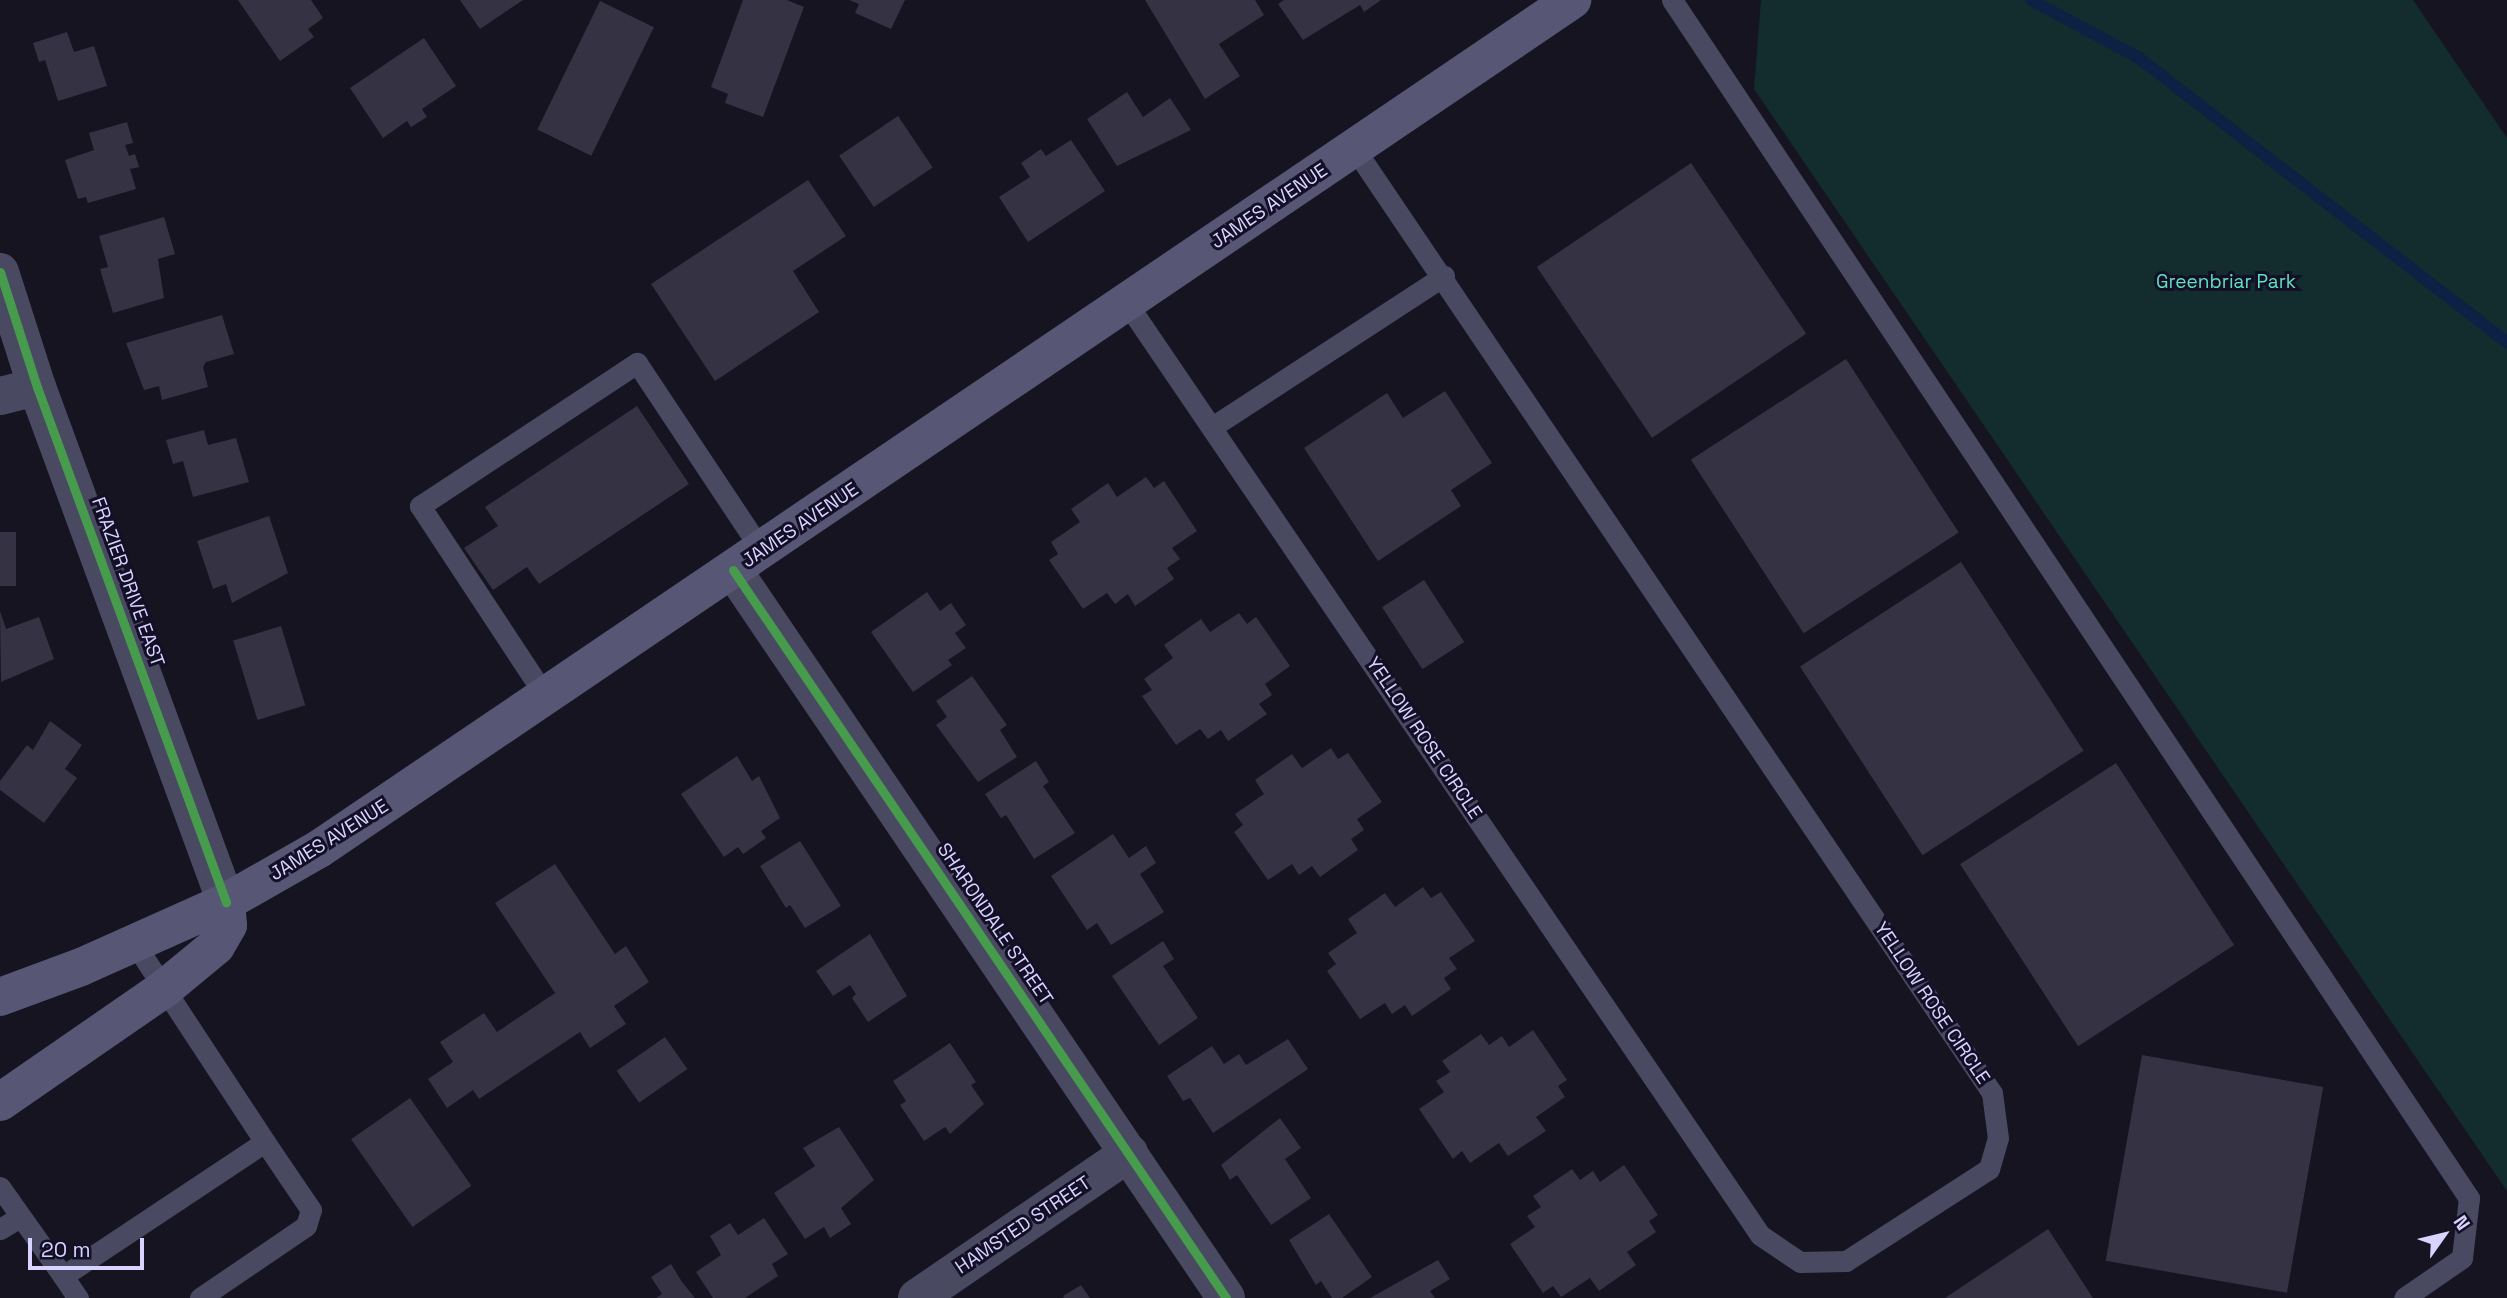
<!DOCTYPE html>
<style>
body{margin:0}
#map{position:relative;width:2507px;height:1298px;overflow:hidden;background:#161421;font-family:"Space Grotesk",sans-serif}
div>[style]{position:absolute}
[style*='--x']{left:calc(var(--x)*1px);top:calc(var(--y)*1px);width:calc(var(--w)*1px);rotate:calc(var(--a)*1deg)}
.green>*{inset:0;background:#132c2d}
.stream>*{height:12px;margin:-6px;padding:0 6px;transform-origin:6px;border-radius:6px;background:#0d2144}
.building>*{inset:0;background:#343243;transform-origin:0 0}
.service>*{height:21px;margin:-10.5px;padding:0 10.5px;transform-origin:10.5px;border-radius:10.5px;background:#4a4962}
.minor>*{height:38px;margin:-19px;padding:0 19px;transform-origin:19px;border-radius:19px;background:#4a4962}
.secondary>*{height:38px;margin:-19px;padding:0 19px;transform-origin:19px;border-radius:19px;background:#575674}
.cycleway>*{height:9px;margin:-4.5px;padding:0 4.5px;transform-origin:4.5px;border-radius:4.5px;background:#469c4c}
span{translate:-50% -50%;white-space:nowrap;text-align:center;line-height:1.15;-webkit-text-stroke:6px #130f26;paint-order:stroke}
.street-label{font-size:19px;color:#d9d4ff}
.park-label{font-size:19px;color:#5fe0c0}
.north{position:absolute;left:2409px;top:1200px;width:70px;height:70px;-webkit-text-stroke:5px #130f26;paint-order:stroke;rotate:56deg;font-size:19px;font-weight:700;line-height:28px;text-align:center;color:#d9d4ff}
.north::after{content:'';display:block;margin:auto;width:24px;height:32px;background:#d9d4ff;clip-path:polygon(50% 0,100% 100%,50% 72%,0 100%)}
.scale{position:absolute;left:28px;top:1238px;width:116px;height:32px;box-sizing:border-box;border:4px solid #d9d4ff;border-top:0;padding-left:9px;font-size:21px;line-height:24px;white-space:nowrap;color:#d9d4ff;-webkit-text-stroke:5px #130f26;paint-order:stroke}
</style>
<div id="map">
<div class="green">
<div style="clip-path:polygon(1761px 0,2413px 0,2507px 138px,2507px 1191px,1754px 89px)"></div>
</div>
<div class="stream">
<div style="--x:2031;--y:0;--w:123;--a:28.2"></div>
<div style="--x:2139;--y:58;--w:465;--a:37.7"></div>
</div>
<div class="building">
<div style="clip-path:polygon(238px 0,311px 0,323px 18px,308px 29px,314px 37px,280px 61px)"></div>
<div style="clip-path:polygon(460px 0,523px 0,480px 29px)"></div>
<div style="clip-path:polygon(743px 0,787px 0,804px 7px,763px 117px,725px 103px,728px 94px,711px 87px)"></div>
<div style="clip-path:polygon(849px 0,905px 0,891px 29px,855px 13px,859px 4px)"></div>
<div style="clip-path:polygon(1145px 0,1255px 0,1264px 15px,1219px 44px,1240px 76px,1205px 99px)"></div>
<div style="clip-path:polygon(1284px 0,1381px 0,1364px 12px,1360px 5px,1303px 40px,1278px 4px)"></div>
<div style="left:600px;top:1px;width:60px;height:143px;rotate:26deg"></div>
<div style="clip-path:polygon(67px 32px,74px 52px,94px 46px,107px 86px,58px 101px,45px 60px,39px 62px,33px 43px)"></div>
<div style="clip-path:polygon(424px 38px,456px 86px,422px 109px,427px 117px,411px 127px,407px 121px,383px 138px,350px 88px)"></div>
<div style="clip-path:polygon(1127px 92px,1143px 117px,1170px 98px,1191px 130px,1117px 166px,1087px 119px)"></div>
<div style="left:898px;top:116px;width:62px;height:71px;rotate:56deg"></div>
<div style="clip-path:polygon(127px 122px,133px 143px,125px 145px,129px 156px,135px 154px,139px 167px,130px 169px,136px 189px,88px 203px,86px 197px,78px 199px,65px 160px,94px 150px,89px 133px)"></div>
<div style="clip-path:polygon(1071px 140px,1105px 191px,1028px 242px,999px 197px,1030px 177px,1021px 163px,1041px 149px,1046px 156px)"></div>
<div style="left:1691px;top:163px;width:206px;height:186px;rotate:56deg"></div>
<div style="clip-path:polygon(808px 180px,846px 236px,793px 271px,819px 312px,715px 381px,651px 284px)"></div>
<div style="clip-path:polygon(164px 217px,175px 254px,158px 259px,164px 298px,113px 313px,100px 269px,108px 267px,99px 236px)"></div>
<div style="clip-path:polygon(222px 315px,234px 354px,206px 362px,203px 367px,208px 387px,162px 400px,159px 386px,144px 390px,126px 343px)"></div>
<div style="left:1846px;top:359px;width:207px;height:185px;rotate:57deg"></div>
<div style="clip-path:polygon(1445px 391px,1492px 463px,1451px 490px,1461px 506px,1378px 561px,1304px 448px,1387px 393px,1403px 418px)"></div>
<div style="clip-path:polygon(637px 406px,689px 484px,539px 584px,527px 567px,493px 590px,464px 548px,498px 526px,485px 507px)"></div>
<div style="clip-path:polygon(204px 430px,208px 445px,236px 438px,249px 482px,193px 497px,183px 461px,173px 464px,166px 440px)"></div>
<div style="clip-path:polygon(1146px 477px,1154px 488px,1164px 481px,1197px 531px,1172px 548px,1180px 559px,1167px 568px,1174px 579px,1135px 606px,1128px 594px,1115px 604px,1107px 593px,1083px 609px,1049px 560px,1058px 554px,1051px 542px,1080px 522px,1071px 509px,1108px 483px,1117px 497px)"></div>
<div style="clip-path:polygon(269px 516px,288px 573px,232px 603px,226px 584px,213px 589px,197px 541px)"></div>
<div style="left:0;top:532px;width:16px;height:54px"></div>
<div style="left:1961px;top:562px;width:225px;height:192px;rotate:57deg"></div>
<div style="left:1424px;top:580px;width:74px;height:50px;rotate:57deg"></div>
<div style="clip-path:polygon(927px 592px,940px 611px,951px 603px,966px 625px,955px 633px,966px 648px,948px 660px,952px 665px,913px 692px,871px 632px)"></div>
<div style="clip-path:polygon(0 611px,6px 629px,39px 617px,54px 659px,1px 682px)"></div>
<div style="clip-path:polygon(1239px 613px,1247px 624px,1256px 617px,1290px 666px,1265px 684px,1272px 695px,1259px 704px,1267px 714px,1228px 741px,1221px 730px,1208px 739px,1200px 729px,1176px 745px,1142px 696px,1152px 690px,1144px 679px,1173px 658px,1164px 645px,1201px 619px,1210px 632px)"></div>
<div style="left:281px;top:626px;width:83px;height:50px;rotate:73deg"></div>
<div style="clip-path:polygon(972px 676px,1007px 725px,1000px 730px,1017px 757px,978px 782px,936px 725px,947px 717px,936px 701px)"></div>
<div style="clip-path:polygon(50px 721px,82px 745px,65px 769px,77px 778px,44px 823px,0 790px,0 781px,27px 745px,33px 750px)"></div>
<div style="clip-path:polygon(1331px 748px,1338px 759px,1348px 753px,1382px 802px,1357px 819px,1364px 830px,1351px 839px,1358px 850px,1320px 877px,1312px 866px,1299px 875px,1292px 864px,1268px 880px,1234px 832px,1243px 825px,1235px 814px,1264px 794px,1255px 780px,1292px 754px,1302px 768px)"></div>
<div style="clip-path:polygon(737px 756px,752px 781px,759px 776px,780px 818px,761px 831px,766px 838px,743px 854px,738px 847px,724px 857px,681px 794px)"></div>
<div style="clip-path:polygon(1036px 761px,1049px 782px,1043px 786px,1075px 833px,1034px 859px,1006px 815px,1001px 818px,985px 794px)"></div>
<div style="left:2116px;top:763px;width:217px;height:186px;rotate:57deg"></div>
<div style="clip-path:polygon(1113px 834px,1129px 858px,1146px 846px,1156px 863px,1140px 874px,1164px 912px,1111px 945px,1097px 923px,1087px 930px,1051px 876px)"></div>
<div style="clip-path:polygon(800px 841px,841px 906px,805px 928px,790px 905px,786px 908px,760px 866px)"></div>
<div style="clip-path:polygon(555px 864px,615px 954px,626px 946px,649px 982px,614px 1006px,626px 1024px,590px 1048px,580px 1032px,479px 1099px,473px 1090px,447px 1108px,428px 1079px,453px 1062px,440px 1042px,484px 1013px,497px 1032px,555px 993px,495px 903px)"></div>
<div style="clip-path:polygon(1423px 887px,1431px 898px,1441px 892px,1475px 941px,1449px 958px,1457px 969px,1444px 978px,1451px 989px,1412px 1016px,1405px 1005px,1392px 1014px,1385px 1003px,1360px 1019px,1327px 971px,1336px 964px,1328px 953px,1357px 933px,1348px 919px,1385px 893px,1395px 907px)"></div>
<div style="clip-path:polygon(870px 934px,907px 996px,868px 1022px,852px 998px,856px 994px,850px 985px,833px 996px,816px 971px)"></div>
<div style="clip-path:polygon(1163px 941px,1174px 959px,1163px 966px,1198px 1018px,1159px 1045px,1112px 976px)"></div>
<div style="clip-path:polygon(1533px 1030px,1567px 1080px,1558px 1086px,1565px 1097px,1536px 1117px,1546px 1131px,1508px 1156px,1499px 1143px,1470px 1163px,1462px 1151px,1453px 1159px,1419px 1109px,1444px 1092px,1436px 1081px,1450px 1072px,1442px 1061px,1481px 1034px,1489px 1045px,1502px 1036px,1509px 1047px)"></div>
<div style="left:665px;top:1037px;width:39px;height:59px;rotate:55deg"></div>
<div style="clip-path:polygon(1288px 1039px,1308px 1069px,1213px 1133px,1190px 1098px,1183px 1101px,1167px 1076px,1212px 1046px,1224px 1064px,1239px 1054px,1246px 1065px)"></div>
<div style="clip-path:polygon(950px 1043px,976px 1082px,971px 1085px,984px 1104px,950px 1134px,945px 1127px,924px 1141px,900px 1105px,906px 1101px,893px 1081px)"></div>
<div style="left:2142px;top:1055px;width:184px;height:209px;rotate:10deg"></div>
<div style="left:410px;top:1098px;width:107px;height:72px;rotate:55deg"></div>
<div style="clip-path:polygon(1280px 1118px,1301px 1148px,1285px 1159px,1311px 1198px,1271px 1225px,1237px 1175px,1230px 1180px,1221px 1165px)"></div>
<div style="clip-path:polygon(839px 1127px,874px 1180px,841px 1208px,851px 1224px,830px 1238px,824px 1227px,805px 1239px,774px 1193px,815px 1166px,803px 1148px)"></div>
<div style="clip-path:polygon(1624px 1165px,1658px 1215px,1649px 1221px,1656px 1232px,1627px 1252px,1636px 1265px,1599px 1291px,1590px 1278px,1561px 1297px,1553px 1286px,1543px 1293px,1510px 1244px,1535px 1227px,1527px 1216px,1541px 1207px,1533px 1196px,1572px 1169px,1580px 1180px,1593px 1171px,1600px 1182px)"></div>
<div style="clip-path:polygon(1329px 1214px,1372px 1277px,1342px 1298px,1332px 1298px,1321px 1281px,1316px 1285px,1289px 1240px)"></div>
<div style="clip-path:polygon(764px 1218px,788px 1254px,772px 1264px,778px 1276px,745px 1298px,713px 1298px,696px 1272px,721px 1255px,710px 1236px,730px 1223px,738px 1235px)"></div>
<div style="clip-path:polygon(2048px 1229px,2093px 1298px,1945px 1298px)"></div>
<div style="clip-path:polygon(1438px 1260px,1450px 1279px,1430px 1291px,1435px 1298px,1370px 1298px)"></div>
<div style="clip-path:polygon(671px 1264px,682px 1282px,695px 1298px,656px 1298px,662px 1294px,651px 1277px)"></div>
<div style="clip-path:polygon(1081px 1285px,1090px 1298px,1064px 1298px,1063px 1296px)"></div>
</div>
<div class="service">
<div style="--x:1672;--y:0;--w:1439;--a:56.37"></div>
<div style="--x:2469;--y:1198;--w:60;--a:96.7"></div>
<div style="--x:2462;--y:1258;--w:70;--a:145.4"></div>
<div style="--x:1126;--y:302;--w:1128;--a:55.8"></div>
<div style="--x:1760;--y:1235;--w:48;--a:34"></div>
<div style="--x:1800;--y:1262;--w:46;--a:-1.2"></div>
<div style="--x:1846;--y:1261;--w:170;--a:-32.8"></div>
<div style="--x:1989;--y:1169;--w:32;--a:-74"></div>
<div style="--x:1998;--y:1138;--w:45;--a:-97.6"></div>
<div style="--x:1992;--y:1093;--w:1140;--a:-124.02"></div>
<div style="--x:1212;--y:427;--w:277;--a:-33.1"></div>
<div style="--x:546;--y:697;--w:229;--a:-123.4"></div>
<div style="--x:420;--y:506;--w:260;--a:-33.4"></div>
<div style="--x:637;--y:363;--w:226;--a:56.4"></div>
<div style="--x:0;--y:1187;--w:109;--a:54.7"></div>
<div style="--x:63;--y:1276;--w:242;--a:-33.6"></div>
<div style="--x:265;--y:1142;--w:237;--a:-123.3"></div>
<div style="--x:0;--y:1229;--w:23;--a:-31"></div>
<div style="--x:63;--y:1276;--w:27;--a:56"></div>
<div style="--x:200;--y:1298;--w:128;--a:-34.2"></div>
<div style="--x:306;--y:1226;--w:17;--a:-73"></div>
<div style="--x:311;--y:1210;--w:82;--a:-124.1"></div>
</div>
<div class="minor">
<div style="--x:0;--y:272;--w:121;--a:72.2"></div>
<div style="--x:37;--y:387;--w:549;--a:69.85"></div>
<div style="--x:0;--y:396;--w:38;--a:-14"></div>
<div style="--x:733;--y:570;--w:879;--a:55.89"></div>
<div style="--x:917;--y:1298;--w:257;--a:-34.4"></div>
</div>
<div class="secondary">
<div style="--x:0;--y:997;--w:86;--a:-20.3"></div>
<div style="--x:81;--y:967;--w:159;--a:-24.1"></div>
<div style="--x:226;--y:902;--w:107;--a:-29.7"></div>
<div style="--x:319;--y:849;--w:1514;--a:-34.12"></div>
<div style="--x:0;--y:1102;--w:199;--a:-34.6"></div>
<div style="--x:164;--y:989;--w:67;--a:-39.6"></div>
<div style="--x:216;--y:946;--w:24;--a:-60"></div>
<div style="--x:228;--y:925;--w:23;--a:-95"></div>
</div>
<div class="cycleway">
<div style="--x:0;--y:272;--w:121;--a:72.2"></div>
<div style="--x:37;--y:387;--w:549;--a:69.85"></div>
<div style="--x:733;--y:570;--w:879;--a:55.89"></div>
</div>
<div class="street-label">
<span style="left:1269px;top:206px;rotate:-34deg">JAMES AVENUE</span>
<span style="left:800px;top:525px;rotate:-34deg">JAMES AVENUE</span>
<span style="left:128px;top:582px;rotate:70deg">FRAZIER DRIVE EAST</span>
<span style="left:1424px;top:738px;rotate:56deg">YELLOW ROSE CIRCLE</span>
<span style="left:329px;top:840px;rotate:-32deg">JAMES AVENUE</span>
<span style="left:995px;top:924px;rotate:56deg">SHARONDALE STREET</span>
<span style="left:1932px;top:1003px;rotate:56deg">YELLOW ROSE CIRCLE</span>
<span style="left:1023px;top:1225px;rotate:-34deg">HAMSTED STREET</span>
</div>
<div class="park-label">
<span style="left:2226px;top:282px">Greenbriar Park</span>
</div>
<div class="north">N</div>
<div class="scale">20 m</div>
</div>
